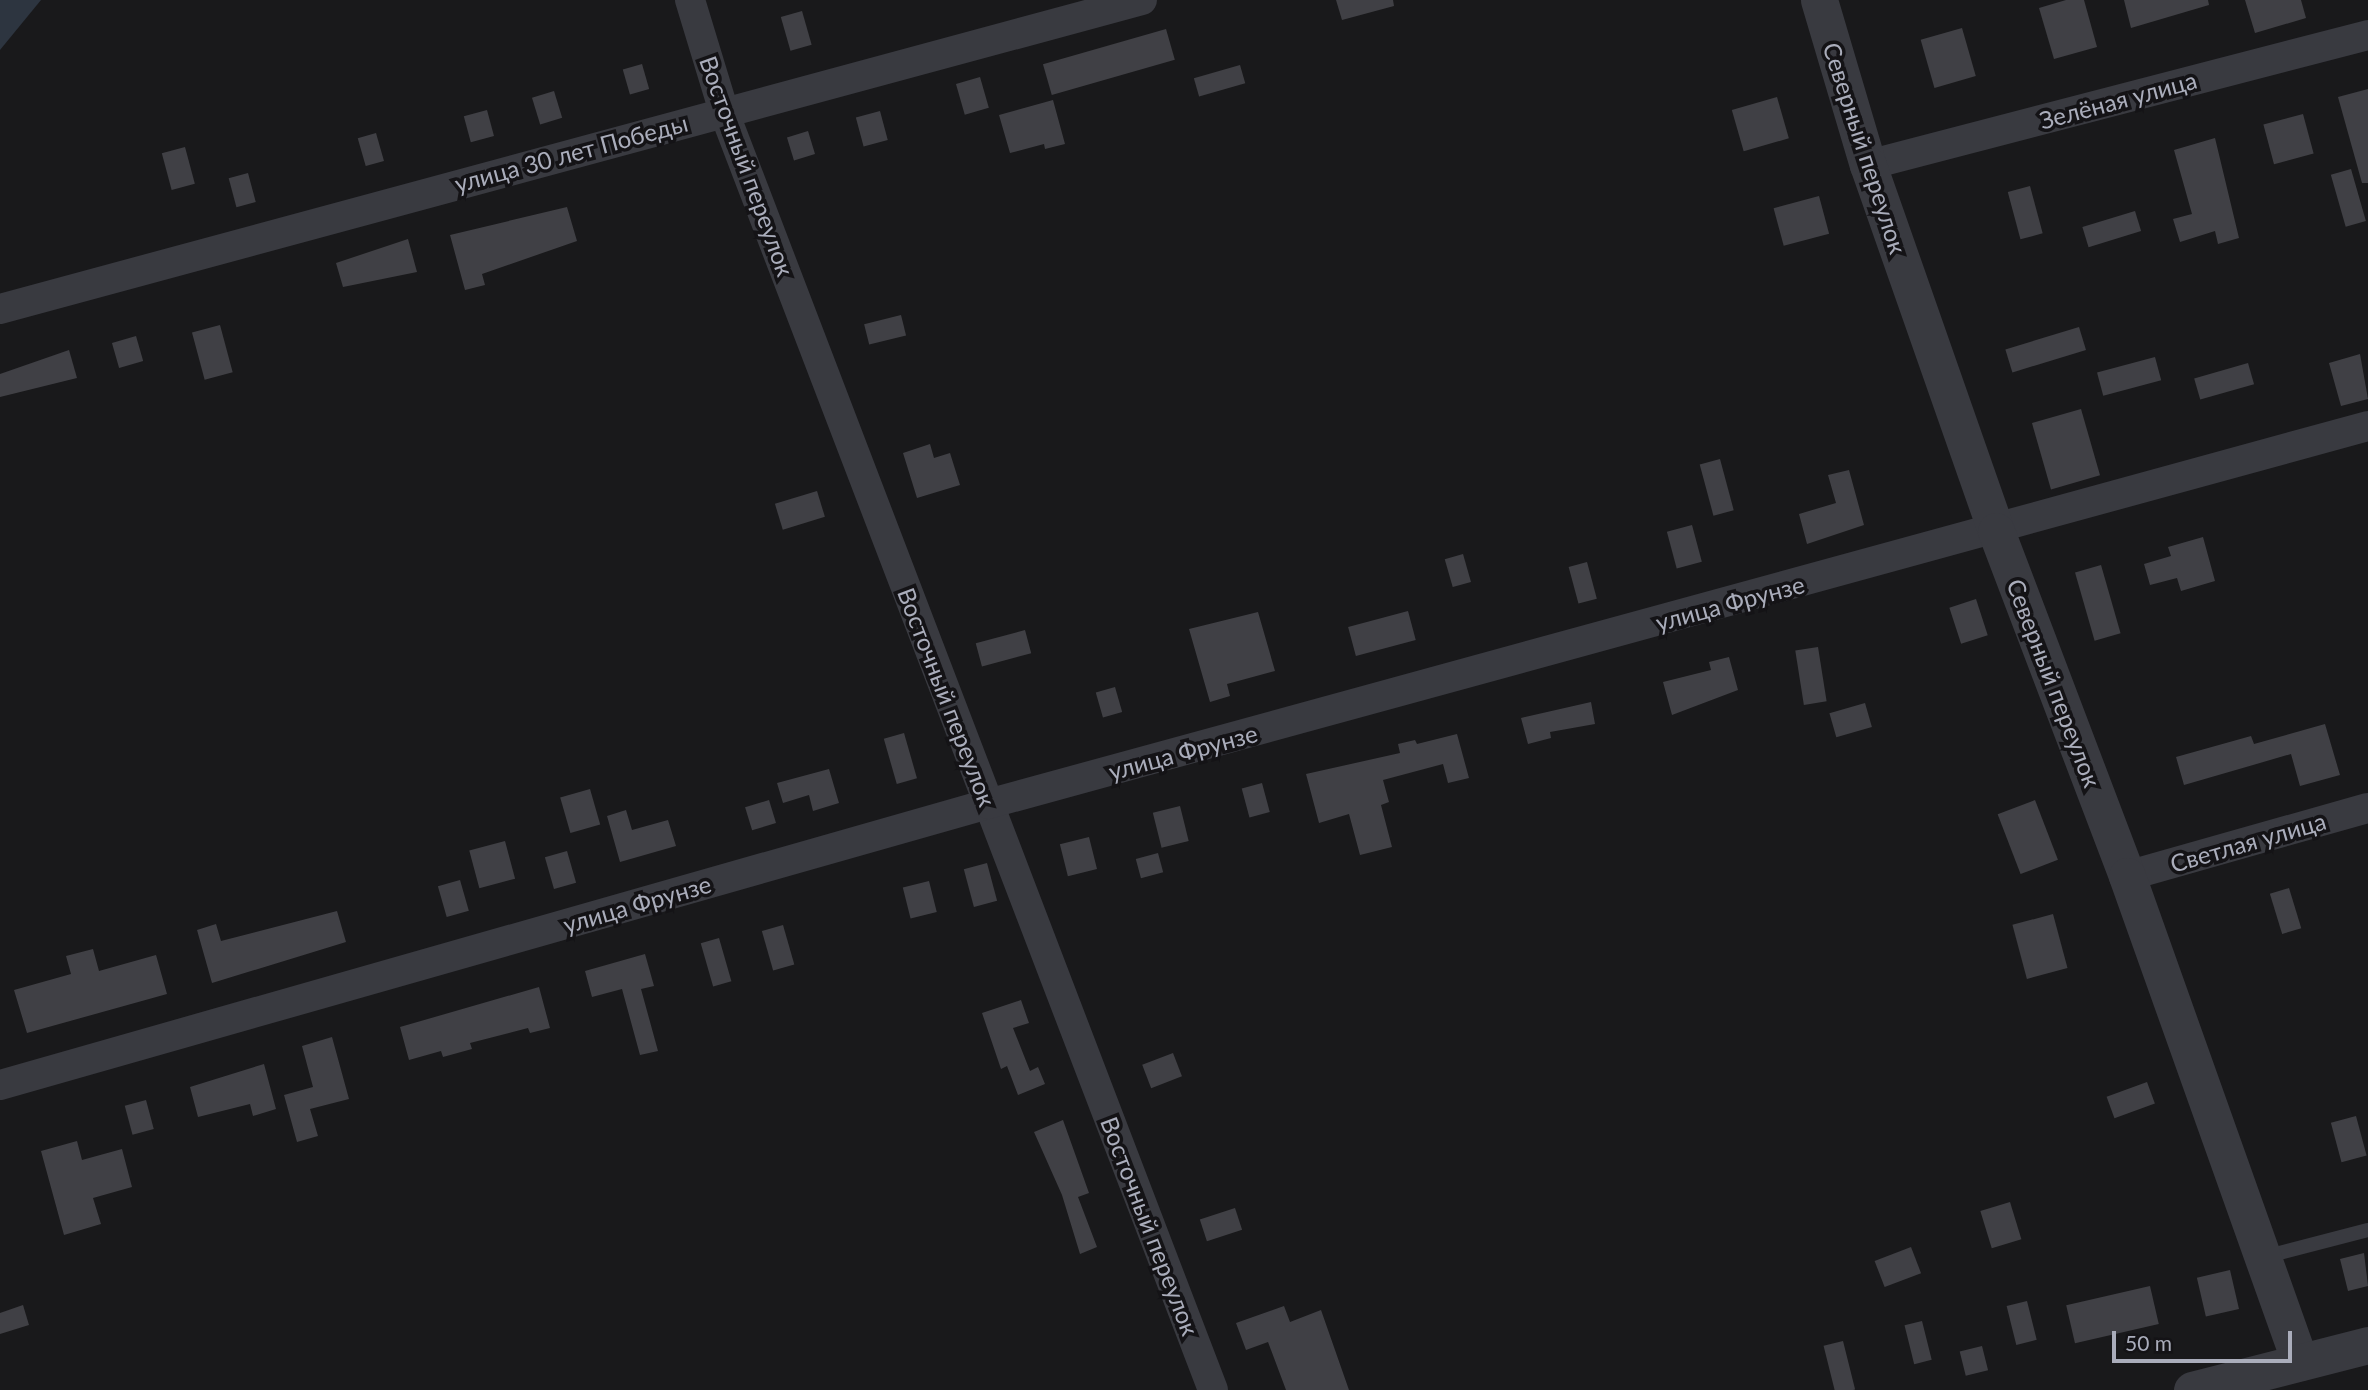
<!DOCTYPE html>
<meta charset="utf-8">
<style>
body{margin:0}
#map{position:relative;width:2368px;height:1390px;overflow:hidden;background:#19191b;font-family:Lato,sans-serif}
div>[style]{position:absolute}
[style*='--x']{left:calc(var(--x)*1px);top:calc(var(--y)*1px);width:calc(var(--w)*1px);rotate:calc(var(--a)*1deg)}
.water>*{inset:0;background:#2d3540}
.building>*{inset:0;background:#404045;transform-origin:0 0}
.service>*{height:14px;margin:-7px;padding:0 7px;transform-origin:7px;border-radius:7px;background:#393a40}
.minor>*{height:30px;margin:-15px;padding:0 15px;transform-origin:15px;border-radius:15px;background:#393a40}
.tertiary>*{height:37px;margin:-18.5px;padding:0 18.5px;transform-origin:18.5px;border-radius:18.5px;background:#393a40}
span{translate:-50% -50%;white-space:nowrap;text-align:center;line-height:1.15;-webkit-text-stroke:7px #141316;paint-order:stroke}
.street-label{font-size:24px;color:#aaadbb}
.scale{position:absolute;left:2112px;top:1331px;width:180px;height:32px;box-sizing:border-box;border:4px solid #aaadbb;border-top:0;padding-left:9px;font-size:21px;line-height:24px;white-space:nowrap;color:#aaadbb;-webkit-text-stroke:5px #141316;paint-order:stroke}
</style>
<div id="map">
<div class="water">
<div style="clip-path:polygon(0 0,41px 0,0 50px)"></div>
</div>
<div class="building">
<div style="clip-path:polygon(1336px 0,1393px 0,1394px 6px,1342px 20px)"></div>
<div style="clip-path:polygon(2066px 0,2084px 0,2097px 47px,2054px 59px,2039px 8px)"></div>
<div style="clip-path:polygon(2124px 0,2208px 0,2209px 5px,2131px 28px)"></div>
<div style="clip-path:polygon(2245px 0,2301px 0,2306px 18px,2255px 33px)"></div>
<div style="left:802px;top:11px;width:35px;height:22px;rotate:74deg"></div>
<div style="left:1962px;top:28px;width:50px;height:43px;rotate:74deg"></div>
<div style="left:1166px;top:29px;width:32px;height:128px;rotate:74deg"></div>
<div style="left:642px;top:64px;width:26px;height:20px;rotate:74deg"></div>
<div style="left:1240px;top:65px;width:19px;height:48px;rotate:74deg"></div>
<div style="left:980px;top:77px;width:32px;height:25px;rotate:74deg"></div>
<div style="clip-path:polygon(2368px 89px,2368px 183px,2362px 183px,2338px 97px)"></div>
<div style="left:554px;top:91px;width:28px;height:23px;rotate:73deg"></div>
<div style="left:1777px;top:97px;width:43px;height:47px;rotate:74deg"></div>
<div style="clip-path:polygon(1053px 100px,1065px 144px,1045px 149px,1044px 144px,1010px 153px,999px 115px)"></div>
<div style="left:487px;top:110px;width:27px;height:24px;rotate:75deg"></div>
<div style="left:880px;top:111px;width:30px;height:25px;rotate:75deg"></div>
<div style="left:2303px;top:114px;width:41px;height:41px;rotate:75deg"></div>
<div style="left:808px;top:131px;width:24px;height:22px;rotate:73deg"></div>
<div style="left:376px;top:133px;width:29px;height:19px;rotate:74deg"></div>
<div style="clip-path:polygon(2215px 138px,2239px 238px,2218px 244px,2215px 231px,2180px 242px,2173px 219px,2192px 214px,2174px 150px)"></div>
<div style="left:185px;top:147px;width:38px;height:24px;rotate:75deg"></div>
<div style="left:2351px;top:169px;width:54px;height:21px;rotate:74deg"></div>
<div style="left:248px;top:173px;width:30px;height:20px;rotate:75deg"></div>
<div style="left:2030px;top:186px;width:49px;height:23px;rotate:75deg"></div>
<div style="left:1819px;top:196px;width:39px;height:47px;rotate:75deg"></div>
<div style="clip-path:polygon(567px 207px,577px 241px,482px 274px,485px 285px,465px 290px,450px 235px)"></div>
<div style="left:2135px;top:211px;width:21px;height:55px;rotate:73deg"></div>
<div style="clip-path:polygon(408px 239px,417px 272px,343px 287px,336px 263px)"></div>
<div style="left:901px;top:315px;width:21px;height:38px;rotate:76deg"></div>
<div style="left:220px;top:325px;width:49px;height:29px;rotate:75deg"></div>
<div style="left:2079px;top:327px;width:24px;height:77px;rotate:73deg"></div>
<div style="left:136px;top:336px;width:26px;height:25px;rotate:74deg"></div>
<div style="clip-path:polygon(69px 350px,77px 378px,0 397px,0 374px)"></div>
<div style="clip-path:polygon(2360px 354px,2368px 399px,2341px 406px,2329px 363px)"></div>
<div style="left:2155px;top:357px;width:24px;height:60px;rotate:75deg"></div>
<div style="left:2248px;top:363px;width:22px;height:56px;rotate:74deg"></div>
<div style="left:2081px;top:409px;width:69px;height:51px;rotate:74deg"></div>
<div style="clip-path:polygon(930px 444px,934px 458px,950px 453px,960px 485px,917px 498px,903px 453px)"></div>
<div style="left:1720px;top:459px;width:53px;height:21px;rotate:75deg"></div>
<div style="clip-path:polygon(1849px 470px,1864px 525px,1807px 544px,1799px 514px,1836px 503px,1828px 475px)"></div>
<div style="left:817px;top:491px;width:27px;height:44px;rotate:73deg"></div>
<div style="left:1692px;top:525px;width:38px;height:26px;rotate:75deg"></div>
<div style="clip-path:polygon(2203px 537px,2215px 581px,2181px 591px,2177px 578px,2150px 585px,2144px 564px,2171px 556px,2168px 547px)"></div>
<div style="left:1463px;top:554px;width:29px;height:19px;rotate:74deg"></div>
<div style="left:1587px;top:562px;width:38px;height:19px;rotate:75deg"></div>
<div style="left:2101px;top:565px;width:71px;height:27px;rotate:74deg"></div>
<div style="left:1976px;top:599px;width:38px;height:28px;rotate:72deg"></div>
<div style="left:1408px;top:611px;width:30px;height:62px;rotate:75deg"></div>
<div style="clip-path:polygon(1258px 612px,1275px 671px,1227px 684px,1230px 696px,1210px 702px,1189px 629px)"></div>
<div style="left:1025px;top:630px;width:24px;height:51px;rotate:75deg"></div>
<div style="left:1818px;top:647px;width:55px;height:23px;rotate:81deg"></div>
<div style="clip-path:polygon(1729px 657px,1738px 690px,1672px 715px,1663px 682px,1711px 670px,1709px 662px)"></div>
<div style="left:1115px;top:687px;width:26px;height:20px;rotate:74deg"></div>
<div style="clip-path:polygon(1591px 702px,1595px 724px,1550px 732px,1551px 738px,1528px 744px,1521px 718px)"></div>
<div style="left:1865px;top:703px;width:25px;height:37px;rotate:74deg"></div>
<div style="clip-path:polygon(2325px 724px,2340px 775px,2300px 786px,2291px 754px,2184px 785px,2176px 757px,2251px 736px,2254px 744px)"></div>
<div style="left:904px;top:733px;width:47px;height:21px;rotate:74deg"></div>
<div style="clip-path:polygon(1457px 734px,1469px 778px,1448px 783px,1443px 764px,1383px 780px,1389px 802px,1381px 805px,1392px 847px,1360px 855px,1349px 814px,1319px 823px,1306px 774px,1400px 753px,1398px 744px,1415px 740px,1417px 744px)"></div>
<div style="clip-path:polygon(829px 769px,839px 803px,813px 811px,809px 795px,783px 803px,777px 783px)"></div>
<div style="left:1262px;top:783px;width:30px;height:21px;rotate:75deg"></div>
<div style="left:590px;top:789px;width:37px;height:31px;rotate:74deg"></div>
<div style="left:769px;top:800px;width:24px;height:25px;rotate:73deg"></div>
<div style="left:2035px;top:800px;width:64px;height:40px;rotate:69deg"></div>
<div style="left:1180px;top:806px;width:36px;height:28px;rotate:76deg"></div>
<div style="clip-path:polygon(626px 810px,632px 830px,668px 820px,676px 846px,620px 862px,607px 816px)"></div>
<div style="left:1089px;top:837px;width:33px;height:30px;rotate:76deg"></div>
<div style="left:505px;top:841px;width:39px;height:37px;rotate:75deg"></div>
<div style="left:567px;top:851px;width:33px;height:23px;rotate:74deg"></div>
<div style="left:1158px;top:853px;width:20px;height:23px;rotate:75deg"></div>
<div style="left:987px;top:863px;width:39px;height:24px;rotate:75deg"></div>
<div style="left:460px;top:880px;width:32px;height:23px;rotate:74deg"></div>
<div style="left:929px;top:881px;width:32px;height:27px;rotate:76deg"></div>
<div style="left:2289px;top:888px;width:42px;height:20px;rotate:73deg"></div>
<div style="clip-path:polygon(337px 911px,346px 942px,212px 983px,197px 930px,216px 924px,221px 941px)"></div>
<div style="left:2053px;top:914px;width:56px;height:42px;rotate:75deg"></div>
<div style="left:783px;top:925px;width:41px;height:22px;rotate:74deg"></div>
<div style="left:719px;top:938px;width:45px;height:19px;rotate:74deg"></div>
<div style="clip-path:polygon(93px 949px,99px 971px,156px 955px,167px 994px,27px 1033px,14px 990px,71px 974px,66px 956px)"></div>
<div style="clip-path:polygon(645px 954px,654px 986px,641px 989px,658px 1051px,640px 1055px,622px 989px,592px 997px,585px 971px)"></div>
<div style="clip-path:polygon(539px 987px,550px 1028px,530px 1033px,528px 1028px,470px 1043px,472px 1049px,443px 1057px,441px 1051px,409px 1060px,400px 1027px)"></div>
<div style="clip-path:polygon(1021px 1000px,1029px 1023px,1013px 1028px,1030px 1071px,1038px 1067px,1045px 1084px,1018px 1095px,1007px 1066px,1001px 1069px,982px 1013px)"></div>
<div style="clip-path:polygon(332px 1037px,349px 1099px,310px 1109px,318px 1136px,297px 1142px,284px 1095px,313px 1087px,302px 1046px)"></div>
<div style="left:1173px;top:1053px;width:25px;height:33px;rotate:69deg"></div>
<div style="clip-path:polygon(264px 1064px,276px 1109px,253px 1116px,250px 1104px,198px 1117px,190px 1087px)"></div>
<div style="left:2147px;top:1082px;width:23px;height:43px;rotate:70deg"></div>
<div style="left:146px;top:1100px;width:30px;height:22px;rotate:75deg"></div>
<div style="left:2356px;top:1116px;width:41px;height:26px;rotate:75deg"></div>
<div style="clip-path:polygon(1063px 1120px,1089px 1193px,1078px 1197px,1097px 1247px,1080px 1254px,1062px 1195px,1034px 1132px)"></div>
<div style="clip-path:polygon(77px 1141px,82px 1160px,122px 1149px,132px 1187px,93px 1198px,101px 1224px,64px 1235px,41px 1151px)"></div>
<div style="left:2010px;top:1202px;width:39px;height:31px;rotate:73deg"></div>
<div style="left:1235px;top:1208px;width:23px;height:37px;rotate:72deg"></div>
<div style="left:1911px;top:1247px;width:28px;height:39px;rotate:69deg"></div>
<div style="clip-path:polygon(2364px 1253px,2368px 1286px,2348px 1291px,2340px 1259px)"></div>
<div style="left:2230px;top:1270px;width:40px;height:34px;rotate:77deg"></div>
<div style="left:2150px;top:1286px;width:39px;height:86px;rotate:77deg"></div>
<div style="left:2027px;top:1301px;width:40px;height:21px;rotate:76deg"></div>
<div style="clip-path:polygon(23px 1305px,29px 1325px,0 1334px,0 1313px)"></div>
<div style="clip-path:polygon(1284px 1306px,1290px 1322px,1321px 1310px,1349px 1390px,1286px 1390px,1268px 1342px,1246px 1350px,1236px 1323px)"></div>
<div style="left:1922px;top:1321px;width:40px;height:18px;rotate:76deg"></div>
<div style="left:1843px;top:1341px;width:50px;height:20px;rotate:76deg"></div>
<div style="left:1982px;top:1346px;width:25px;height:23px;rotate:76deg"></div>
</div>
<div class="service">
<div style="--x:2264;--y:1257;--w:107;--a:-14.6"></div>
</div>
<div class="minor">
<div style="--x:690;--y:0;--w:117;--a:73.1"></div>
<div style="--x:724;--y:112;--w:1368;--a:69.06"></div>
<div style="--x:1868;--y:165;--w:517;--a:-14.57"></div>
<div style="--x:0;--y:309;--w:1183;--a:-15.14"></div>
<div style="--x:2127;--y:876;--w:250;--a:-15.8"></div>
<div style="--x:0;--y:1085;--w:1027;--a:-15.88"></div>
<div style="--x:988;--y:804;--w:1431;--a:-15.32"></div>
</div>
<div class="tertiary">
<div style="--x:1819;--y:0;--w:172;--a:73.5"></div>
<div style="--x:1868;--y:165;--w:388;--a:70.7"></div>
<div style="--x:1996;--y:531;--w:369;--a:69.2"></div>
<div style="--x:2127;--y:876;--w:516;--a:70.41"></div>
<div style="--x:2192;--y:1390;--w:182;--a:-14.3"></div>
</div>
<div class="street-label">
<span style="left:2118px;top:100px;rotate:-15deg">Зелёная улица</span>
<span style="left:1865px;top:148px;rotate:72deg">Северный переулок</span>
<span style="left:571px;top:153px;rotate:-15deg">улица 30 лет Победы</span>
<span style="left:747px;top:166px;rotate:70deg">Восточный переулок</span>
<span style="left:1730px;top:603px;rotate:-15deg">улица Фрунзе</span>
<span style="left:2054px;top:683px;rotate:69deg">Северный переулок</span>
<span style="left:947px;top:697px;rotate:69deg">Восточный переулок</span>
<span style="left:1183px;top:752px;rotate:-15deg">улица Фрунзе</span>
<span style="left:2248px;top:842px;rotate:-16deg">Светлая улица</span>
<span style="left:637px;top:904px;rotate:-16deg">улица Фрунзе</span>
<span style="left:1150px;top:1226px;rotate:69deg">Восточный переулок</span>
</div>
<div class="scale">50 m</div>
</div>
